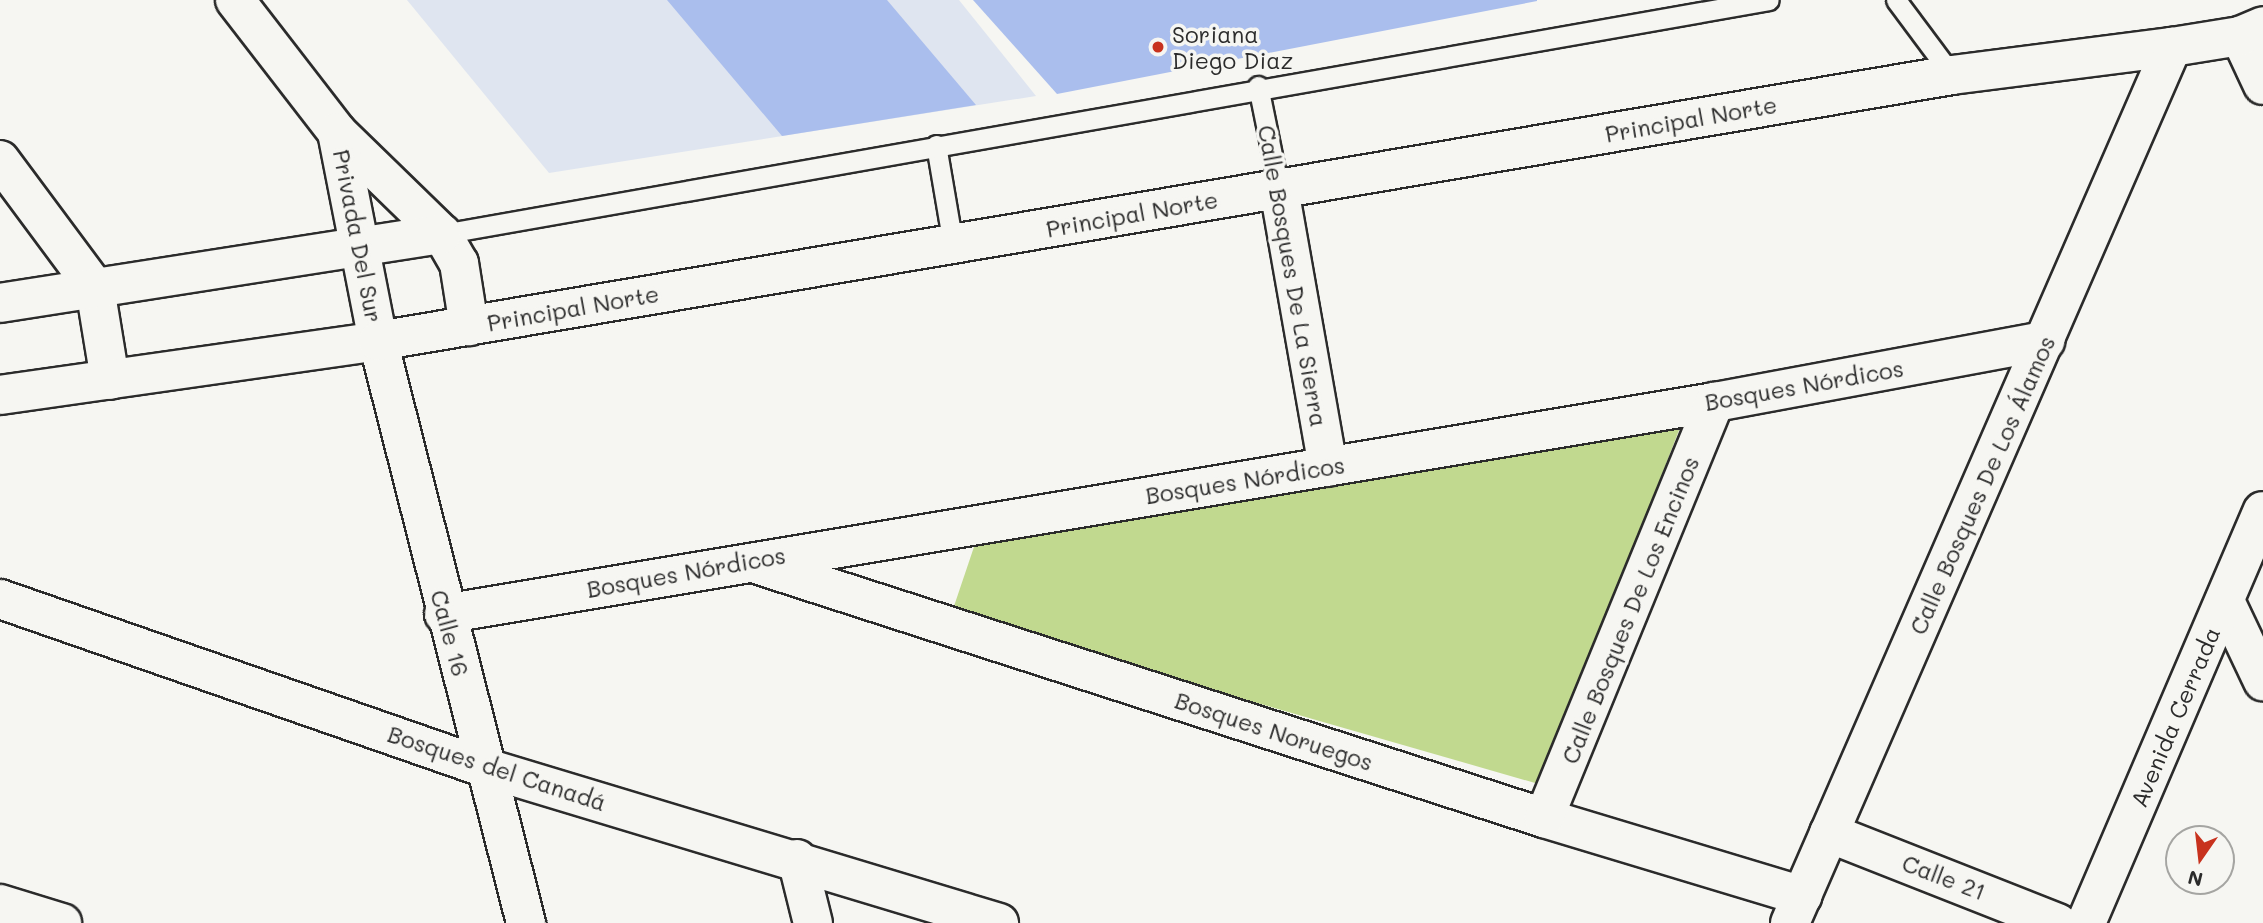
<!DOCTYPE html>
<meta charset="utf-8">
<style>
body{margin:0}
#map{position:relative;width:2263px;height:923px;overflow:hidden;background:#f6f6f2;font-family:Mali,sans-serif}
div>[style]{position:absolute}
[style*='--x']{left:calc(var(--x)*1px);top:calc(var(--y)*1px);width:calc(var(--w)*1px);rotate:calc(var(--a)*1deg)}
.built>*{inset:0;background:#dfe5f0}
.green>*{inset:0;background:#c1d98f}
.building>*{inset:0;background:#aabeed}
.roads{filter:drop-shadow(2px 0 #2b2b2b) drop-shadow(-2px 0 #2b2b2b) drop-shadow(0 2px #2b2b2b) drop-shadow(0 -2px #2b2b2b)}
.service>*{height:19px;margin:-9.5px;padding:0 9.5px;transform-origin:9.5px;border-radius:9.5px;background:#f6f6f2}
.minor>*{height:38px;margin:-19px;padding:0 19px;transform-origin:19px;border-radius:19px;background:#f6f6f2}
.tertiary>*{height:38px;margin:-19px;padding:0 19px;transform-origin:19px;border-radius:19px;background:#f6f6f2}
.dots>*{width:19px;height:19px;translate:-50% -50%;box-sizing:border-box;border:4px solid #f6f6f2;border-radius:50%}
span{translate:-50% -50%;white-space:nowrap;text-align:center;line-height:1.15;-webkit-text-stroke:7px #f6f6f2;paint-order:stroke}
.poi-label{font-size:23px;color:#2b2b2b}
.left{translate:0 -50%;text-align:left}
.street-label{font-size:23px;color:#2b2b2b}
.north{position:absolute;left:2165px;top:825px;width:70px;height:70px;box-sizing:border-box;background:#f6f6f2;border:2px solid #a5a5a2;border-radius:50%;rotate:194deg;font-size:19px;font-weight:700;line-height:28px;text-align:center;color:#2b2b2b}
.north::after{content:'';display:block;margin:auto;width:24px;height:32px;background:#c8321e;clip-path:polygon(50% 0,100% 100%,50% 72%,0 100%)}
</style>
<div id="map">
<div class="built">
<div style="clip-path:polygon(407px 0,959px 0,1036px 96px,549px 173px)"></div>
</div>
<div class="green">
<div style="clip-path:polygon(1681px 425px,1542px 785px,951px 615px,977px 538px)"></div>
</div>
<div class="building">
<div style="clip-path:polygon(667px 0,887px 0,976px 105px,782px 136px)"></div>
<div style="clip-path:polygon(973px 0,1537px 0,1537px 1px,1057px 94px)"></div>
</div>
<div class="roads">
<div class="service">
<div style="--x:1896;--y:0;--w:94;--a:53.3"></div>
<div style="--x:1258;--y:86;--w:105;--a:78.5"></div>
<div style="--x:936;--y:145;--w:100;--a:80.3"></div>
<div style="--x:442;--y:234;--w:1347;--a:-10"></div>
</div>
<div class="minor">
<div style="--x:235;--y:0;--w:167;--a:52.3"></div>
<div style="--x:337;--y:132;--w:146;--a:44.2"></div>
<div style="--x:442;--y:234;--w:34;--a:60"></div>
<div style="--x:459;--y:263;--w:64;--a:81"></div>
<div style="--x:2240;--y:36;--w:54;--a:64.9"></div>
<div style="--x:337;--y:132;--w:213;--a:78.9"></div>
<div style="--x:0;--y:160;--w:159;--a:53.4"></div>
<div style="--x:95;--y:288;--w:93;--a:80.7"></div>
<div style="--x:1279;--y:189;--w:282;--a:80"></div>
<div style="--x:0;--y:303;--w:447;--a:-8.9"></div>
<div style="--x:753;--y:563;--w:831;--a:17.87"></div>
<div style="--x:1544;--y:818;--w:270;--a:16.8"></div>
<div style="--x:0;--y:599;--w:515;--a:19.17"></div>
<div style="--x:486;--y:768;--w:536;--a:16.81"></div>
<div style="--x:2225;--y:601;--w:89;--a:64.6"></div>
<div style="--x:444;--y:614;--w:1289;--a:-9.47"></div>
<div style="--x:1715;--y:402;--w:336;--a:-10.5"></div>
<div style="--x:1544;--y:818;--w:450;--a:-67.7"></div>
<div style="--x:1829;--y:833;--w:246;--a:21.5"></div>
<div style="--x:797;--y:859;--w:66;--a:76"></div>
<div style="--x:0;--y:904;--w:65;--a:17"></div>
<div style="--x:1790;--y:923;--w:956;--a:-66.44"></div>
<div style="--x:2086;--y:923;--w:448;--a:-66.8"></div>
</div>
<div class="tertiary">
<div style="--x:378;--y:341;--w:601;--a:75.73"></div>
<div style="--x:0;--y:395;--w:382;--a:-8.1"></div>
<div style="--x:378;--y:341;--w:1596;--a:-9.59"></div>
<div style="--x:1952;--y:75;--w:222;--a:-7.3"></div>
<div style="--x:2172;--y:47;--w:69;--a:-9.2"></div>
<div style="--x:2240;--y:36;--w:25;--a:-23"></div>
</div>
</div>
<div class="dots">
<div style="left:1158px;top:47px;background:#c8321e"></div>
</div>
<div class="poi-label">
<span class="left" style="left:1172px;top:47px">Soriana<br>Diego Diaz</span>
</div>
<div class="street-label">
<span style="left:1691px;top:119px;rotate:-10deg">Principal Norte</span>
<span style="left:1132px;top:214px;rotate:-10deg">Principal Norte</span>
<span style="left:358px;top:236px;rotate:79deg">Privada Del Sur</span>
<span style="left:1293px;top:276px;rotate:80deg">Calle Bosques De La Sierra</span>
<span style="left:573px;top:308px;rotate:-10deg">Principal Norte</span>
<span style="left:1804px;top:385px;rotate:-10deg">Bosques Nórdicos</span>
<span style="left:1245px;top:480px;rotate:-9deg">Bosques Nórdicos</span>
<span style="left:1982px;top:485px;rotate:-66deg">Calle Bosques De Los Álamos</span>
<span style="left:686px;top:572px;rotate:-10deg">Bosques Nórdicos</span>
<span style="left:1630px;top:610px;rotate:-68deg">Calle Bosques De Los Encinos</span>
<span style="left:450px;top:633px;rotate:75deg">Calle 16</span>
<span style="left:2175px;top:717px;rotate:-67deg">Avenida Cerrada</span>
<span style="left:1274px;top:731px;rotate:18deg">Bosques Noruegos</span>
<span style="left:497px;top:768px;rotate:18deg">Bosques del Canadá</span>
<span style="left:1944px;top:877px;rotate:21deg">Calle 21</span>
</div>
<div class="north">N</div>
</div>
